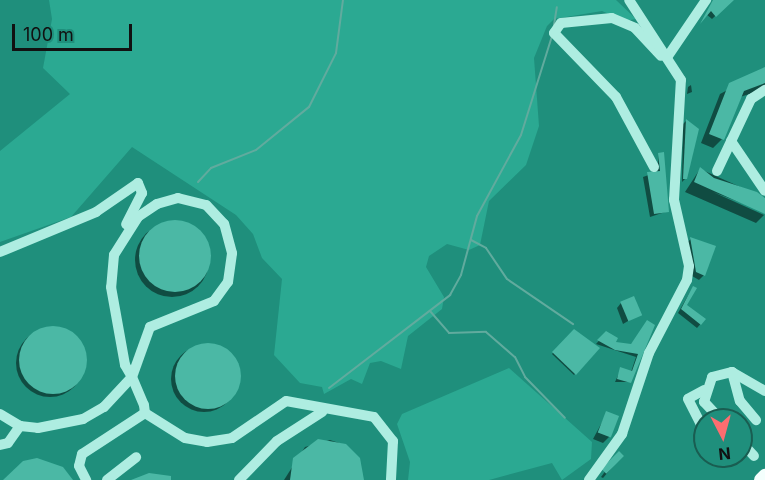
<!DOCTYPE html>
<style>
body{margin:0}
#map{position:relative;width:765px;height:480px;overflow:hidden;background:#1f8f7c;font-family:Inter,sans-serif}
div>[style]{position:absolute}
[style*='--x']{left:calc(var(--x)*1px);top:calc(var(--y)*1px);width:calc(var(--w)*1px);rotate:calc(var(--a)*1deg)}
.green>*{inset:0;background:#2ba992}
.shadow>*{inset:0;background:#0007}
.round{border-radius:50%}
.stream>*{height:2px;margin:-1px;padding:0 1px;transform-origin:1px;border-radius:1px;background:#61ab9e}
.building>*{inset:0;background:#4bb8a5;transform-origin:0 0}
.minor>*{height:10px;margin:-5px;padding:0 5px;transform-origin:5px;border-radius:5px;background:#aeede1}
.major>*{height:14px;margin:-7px;padding:0 7px;transform-origin:7px;border-radius:7px;background:#f4fffd}
span{translate:-50% -50%;white-space:nowrap;text-align:center;line-height:1.15;-webkit-text-stroke:5px #1f8f7c;paint-order:stroke}
.north{position:absolute;left:693px;top:408px;width:60px;height:60px;box-sizing:border-box;background:#1f8f7c;border:2px solid #195d51;border-radius:50%;rotate:174deg;font-size:16px;font-weight:700;line-height:24px;text-align:center;color:#111}
.north::after{content:'';display:block;margin:auto;width:21px;height:27px;background:#fb6d70;clip-path:polygon(50% 0,100% 100%,50% 72%,0 100%)}
.scale{position:absolute;left:12px;top:24px;width:120px;height:27px;box-sizing:border-box;border:3px solid #111;border-top:0;padding-left:8px;font-size:18px;line-height:21px;white-space:nowrap;color:#111;-webkit-text-stroke:4px #1f8f7c;paint-order:stroke}
</style>
<div id="map">
<div class="green">
<div style="clip-path:polygon(49px 0,616px 0,636px 19px,625px 21px,602px 11px,554px 19px,547px 26px,534px 58px,539px 126px,526px 165px,489px 201px,480px 245px,469px 250px,447px 244px,429px 256px,426px 267px,444px 297px,442px 309px,408px 336px,401px 369px,381px 361px,370px 363px,362px 384px,351px 379px,324px 394px,322px 387px,300px 383px,274px 355px,282px 279px,262px 258px,253px 234px,236px 215px,132px 147px,71px 217px,0 242px,0 151px,70px 94px,43px 68px,52px 19px)"></div>
<div style="clip-path:polygon(509px 368px,592px 442px,591px 459px,562px 480px,552px 463px,489px 480px,408px 480px,410px 462px,397px 424px,402px 414px)"></div>
</div>
<div class="shadow">
<div style="clip-path:polygon(716px 0,730px 2px,712px 19px,706px 14px)"></div>
<div style="clip-path:polygon(765px 70px,765px 89px,740px 97px,722px 139px,713px 148px,701px 143px,720px 94px)"></div>
<div style="clip-path:polygon(691px 85px,692px 92px,687px 94px,688px 87px)"></div>
<div style="clip-path:polygon(686px 121px,686px 178px,682px 182px,683px 124px)"></div>
<div style="clip-path:polygon(659px 154px,668px 211px,650px 217px,643px 177px,657px 172px)"></div>
<div style="clip-path:polygon(700px 169px,765px 198px,765px 212px,713px 192px,764px 215px,756px 223px,685px 192px)"></div>
<div class="round" style="left:135px;top:223px;width:74px;height:74px"></div>
<div style="clip-path:polygon(691px 239px,704px 275px,699px 280px,692px 276px,686px 243px)"></div>
<div style="clip-path:polygon(693px 287px,686px 305px,704px 320px,697px 328px,678px 313px)"></div>
<div style="clip-path:polygon(621px 303px,640px 314px,623px 324px,617px 308px)"></div>
<div style="clip-path:polygon(648px 322px,630px 382px,615px 382px,621px 369px,631px 372px,636px 357px,596px 344px,606px 333px,614px 343px,630px 346px)"></div>
<div class="round" style="left:16px;top:329px;width:68px;height:68px"></div>
<div style="clip-path:polygon(574px 331px,598px 348px,574px 375px,552px 354px)"></div>
<div class="round" style="left:171px;top:346px;width:66px;height:66px"></div>
<div style="clip-path:polygon(607px 413px,609px 437px,603px 443px,593px 439px)"></div>
<div style="clip-path:polygon(330px 440px,345px 445px,362px 480px,284px 480px,305px 447px)"></div>
<div style="clip-path:polygon(622px 456px,603px 478px,601px 477px,615px 458px)"></div>
</div>
<div class="stream">
<div style="--x:554;--y:25;--w:18;--a:-81"></div>
<div style="--x:198;--y:182;--w:19;--a:-47"></div>
<div style="--x:211;--y:168;--w:48;--a:-21.8"></div>
<div style="--x:256;--y:150;--w:68;--a:-39.1"></div>
<div style="--x:309;--y:107;--w:60;--a:-63.4"></div>
<div style="--x:336;--y:53;--w:53;--a:-82.5"></div>
<div style="--x:471;--y:240;--w:17;--a:28"></div>
<div style="--x:486;--y:248;--w:37;--a:56"></div>
<div style="--x:507;--y:279;--w:80;--a:34.3"></div>
<div style="--x:430;--y:311;--w:29;--a:49"></div>
<div style="--x:449;--y:333;--w:37;--a:-2"></div>
<div style="--x:486;--y:332;--w:38;--a:41"></div>
<div style="--x:515;--y:357;--w:22;--a:63"></div>
<div style="--x:525;--y:377;--w:57;--a:45.7"></div>
<div style="--x:329;--y:388;--w:153;--a:-37.5"></div>
<div style="--x:450;--y:295;--w:23;--a:-61"></div>
<div style="--x:461;--y:275;--w:61;--a:-74.8"></div>
<div style="--x:477;--y:216;--w:92;--a:-61.5"></div>
<div style="--x:521;--y:135;--w:104;--a:-72.6"></div>
</div>
<div class="building">
<div style="clip-path:polygon(713px 0,734px 0,716px 17px,711px 11px,700px 24px)"></div>
<div style="clip-path:polygon(765px 67px,765px 83px,744px 91px,724px 140px,709px 134px,729px 83px)"></div>
<div style="clip-path:polygon(686px 119px,699px 129px,687px 179px,683px 179px)"></div>
<div style="clip-path:polygon(664px 152px,669px 212px,654px 214px,647px 172px,660px 171px,658px 153px)"></div>
<div style="clip-path:polygon(700px 167px,714px 178px,757px 192px,765px 198px,765px 214px,694px 182px)"></div>
<div class="round" style="left:139px;top:220px;width:72px;height:72px"></div>
<div style="clip-path:polygon(690px 237px,716px 246px,705px 276px,696px 272px)"></div>
<div style="clip-path:polygon(693px 286px,697px 288px,687px 305px,706px 319px,701px 325px,681px 309px)"></div>
<div style="left:634px;top:296px;width:21px;height:15px;rotate:67deg"></div>
<div style="clip-path:polygon(647px 320px,655px 325px,631px 383px,617px 379px,620px 367px,632px 371px,638px 354px,615px 350px,597px 340px,606px 331px,618px 338px,616px 342px,631px 344px)"></div>
<div class="round" style="left:19px;top:326px;width:68px;height:68px"></div>
<div style="clip-path:polygon(574px 329px,600px 348px,576px 375px,552px 352px)"></div>
<div class="round" style="left:175px;top:343px;width:66px;height:66px"></div>
<div style="left:606px;top:411px;width:14px;height:23px;rotate:21deg"></div>
<div style="clip-path:polygon(318px 439px,346px 444px,360px 458px,364px 480px,290px 480px,293px 458px)"></div>
<div style="left:619px;top:451px;width:7px;height:25px;rotate:45deg"></div>
<div style="clip-path:polygon(37px 458px,63px 467px,73px 480px,3px 480px,23px 461px)"></div>
<div style="clip-path:polygon(149px 473px,171px 476px,171px 480px,131px 480px)"></div>
</div>
<div class="minor">
<div style="--x:668;--y:56;--w:68;--a:-55.8"></div>
<div style="--x:731;--y:141;--w:60;--a:55.8"></div>
<div style="--x:654;--y:167;--w:80;--a:-118.5"></div>
<div style="--x:616;--y:97;--w:89;--a:-134.1"></div>
<div style="--x:554;--y:33;--w:12;--a:-55"></div>
<div style="--x:561;--y:23;--w:51;--a:-5.6"></div>
<div style="--x:612;--y:18;--w:25;--a:23"></div>
<div style="--x:635;--y:28;--w:38;--a:47"></div>
<div style="--x:717;--y:171;--w:80;--a:-64.7"></div>
<div style="--x:751;--y:99;--w:17;--a:-33"></div>
<div style="--x:0;--y:252;--w:104;--a:-22.6"></div>
<div style="--x:96;--y:212;--w:51;--a:-34.6"></div>
<div style="--x:138;--y:183;--w:11;--a:68"></div>
<div style="--x:142;--y:193;--w:35;--a:117"></div>
<div style="--x:732;--y:372;--w:30;--a:75"></div>
<div style="--x:740;--y:401;--w:25;--a:50"></div>
<div style="--x:704;--y:390;--w:18;--a:151"></div>
<div style="--x:688;--y:399;--w:38;--a:63"></div>
<div style="--x:145;--y:413;--w:47;--a:32"></div>
<div style="--x:185;--y:438;--w:22;--a:10"></div>
<div style="--x:207;--y:442;--w:25;--a:-9"></div>
<div style="--x:232;--y:438;--w:65;--a:-34.4"></div>
<div style="--x:286;--y:401;--w:89;--a:10.3"></div>
<div style="--x:374;--y:417;--w:31;--a:52"></div>
<div style="--x:393;--y:441;--w:39;--a:93"></div>
<div style="--x:0;--y:414;--w:23;--a:31"></div>
<div style="--x:20;--y:426;--w:18;--a:6"></div>
<div style="--x:38;--y:428;--w:46;--a:-11.3"></div>
<div style="--x:83;--y:419;--w:24;--a:-30"></div>
<div style="--x:104;--y:407;--w:41;--a:-47"></div>
<div style="--x:132;--y:377;--w:53;--a:-70.2"></div>
<div style="--x:150;--y:327;--w:69;--a:-22.1"></div>
<div style="--x:214;--y:301;--w:24;--a:-54"></div>
<div style="--x:228;--y:282;--w:29;--a:-82"></div>
<div style="--x:232;--y:253;--w:30;--a:-105"></div>
<div style="--x:224;--y:224;--w:26;--a:-133"></div>
<div style="--x:206;--y:205;--w:29;--a:-166"></div>
<div style="--x:178;--y:198;--w:22;--a:164"></div>
<div style="--x:157;--y:204;--w:23;--a:146"></div>
<div style="--x:138;--y:217;--w:45;--a:122.3"></div>
<div style="--x:114;--y:255;--w:32;--a:95"></div>
<div style="--x:111;--y:287;--w:79;--a:79.8"></div>
<div style="--x:125;--y:365;--w:14;--a:60"></div>
<div style="--x:132;--y:377;--w:30;--a:67"></div>
<div style="--x:144;--y:405;--w:8;--a:83"></div>
<div style="--x:145;--y:413;--w:75;--a:146.9"></div>
<div style="--x:82;--y:454;--w:12;--a:104"></div>
<div style="--x:79;--y:466;--w:16;--a:63"></div>
<div style="--x:721;--y:420;--w:25;--a:-133"></div>
<div style="--x:704;--y:402;--w:26;--a:-72"></div>
<div style="--x:712;--y:377;--w:21;--a:-14"></div>
<div style="--x:732;--y:372;--w:38;--a:30"></div>
<div style="--x:741;--y:442;--w:19;--a:47"></div>
<div style="--x:0;--y:445;--w:8;--a:-14"></div>
<div style="--x:8;--y:443;--w:21;--a:-55"></div>
<div style="--x:107;--y:480;--w:37;--a:-38"></div>
<div style="--x:239;--y:480;--w:54;--a:-45.7"></div>
<div style="--x:277;--y:441;--w:54;--a:-32.8"></div>
<div style="--x:589;--y:480;--w:57;--a:-54.3"></div>
<div style="--x:622;--y:434;--w:85;--a:-71.6"></div>
<div style="--x:649;--y:353;--w:82;--a:-62.5"></div>
<div style="--x:687;--y:280;--w:14;--a:-82"></div>
<div style="--x:689;--y:266;--w:68;--a:-102.8"></div>
<div style="--x:674;--y:200;--w:120;--a:-86.7"></div>
<div style="--x:681;--y:80;--w:95;--a:-123"></div>
</div>
<div class="major">
<div style="--x:761;--y:480;--w:6;--a:-45"></div>
</div>
<div class="north">N</div>
<div class="scale">100 m</div>
</div>
